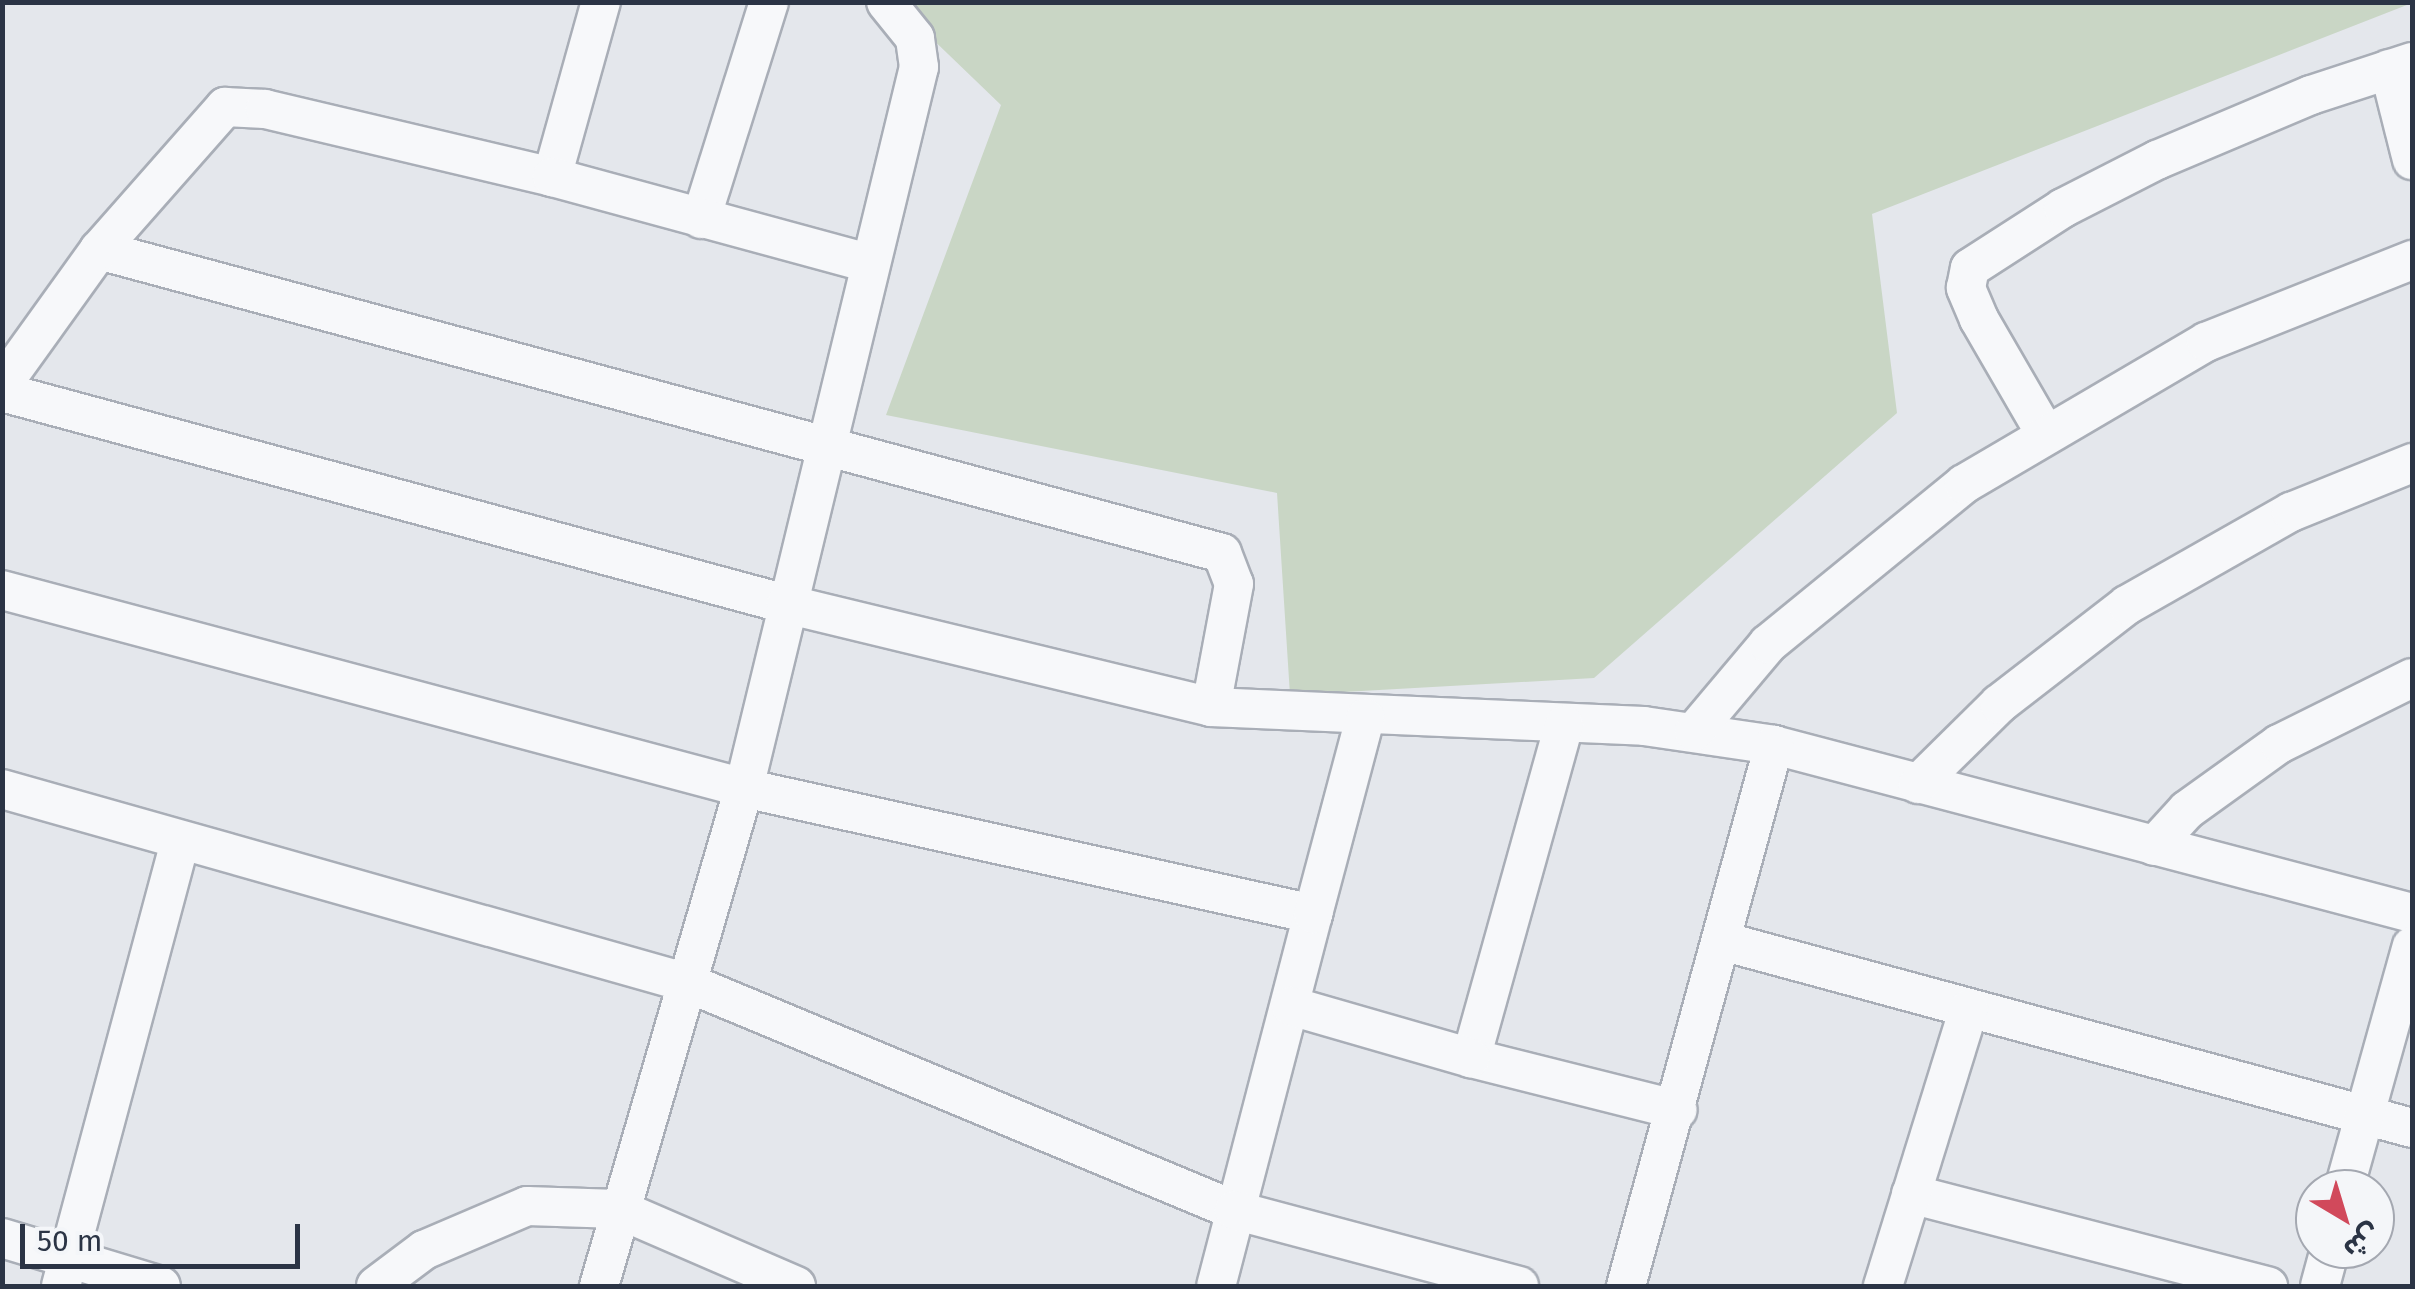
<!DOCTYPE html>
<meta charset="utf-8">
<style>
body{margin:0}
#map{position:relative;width:2415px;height:1289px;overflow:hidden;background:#e4e7ec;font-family:"Fira Sans","Noto Sans Arabic",sans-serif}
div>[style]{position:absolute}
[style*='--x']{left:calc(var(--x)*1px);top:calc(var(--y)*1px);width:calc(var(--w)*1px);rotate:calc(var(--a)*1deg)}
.green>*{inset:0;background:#c9d6c5}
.roads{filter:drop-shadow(2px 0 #a9aeb7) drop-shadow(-2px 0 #a9aeb7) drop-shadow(0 2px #a9aeb7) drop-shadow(0 -2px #a9aeb7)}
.minor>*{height:38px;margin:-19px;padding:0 19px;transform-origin:19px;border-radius:19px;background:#f7f8fa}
span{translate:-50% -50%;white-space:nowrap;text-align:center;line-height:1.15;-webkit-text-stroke:8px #f4f6f9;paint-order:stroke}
.frame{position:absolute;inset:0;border:5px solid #2b3445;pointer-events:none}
.north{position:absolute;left:2295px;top:1169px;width:100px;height:100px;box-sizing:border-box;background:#f4f6f9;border:2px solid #a4a8b1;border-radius:50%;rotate:142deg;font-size:28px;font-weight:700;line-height:40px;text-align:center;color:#2b3445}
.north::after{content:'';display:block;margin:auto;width:35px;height:45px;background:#d1495b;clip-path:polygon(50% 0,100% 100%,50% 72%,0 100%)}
.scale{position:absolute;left:20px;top:1224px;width:280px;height:45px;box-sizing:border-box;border:5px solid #2b3445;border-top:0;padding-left:12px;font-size:30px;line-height:35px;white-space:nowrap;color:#2b3445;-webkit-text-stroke:8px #f4f6f9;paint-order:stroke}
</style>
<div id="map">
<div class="green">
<div style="clip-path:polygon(895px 3px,2412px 3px,1872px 214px,1897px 413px,1594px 678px,1290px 695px,1277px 493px,886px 415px,1001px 105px)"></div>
</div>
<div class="roads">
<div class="minor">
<div style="--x:2389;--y:69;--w:94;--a:75.8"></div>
<div style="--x:552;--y:177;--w:182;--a:-74.4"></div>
<div style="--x:701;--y:219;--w:227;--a:-72.6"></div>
<div style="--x:99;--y:250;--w:1163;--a:15.1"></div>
<div style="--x:1222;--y:553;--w:33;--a:69"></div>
<div style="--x:1234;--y:584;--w:125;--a:100.6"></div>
<div style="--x:2;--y:385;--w:166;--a:-54.3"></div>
<div style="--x:99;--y:250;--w:191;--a:-48.6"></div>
<div style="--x:225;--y:107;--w:40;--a:2.9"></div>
<div style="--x:265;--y:109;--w:295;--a:13.3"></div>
<div style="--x:552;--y:177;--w:327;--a:15.2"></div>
<div style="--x:2;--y:392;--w:812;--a:15.13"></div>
<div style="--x:786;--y:604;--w:437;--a:13.6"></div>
<div style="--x:1211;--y:707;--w:433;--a:2.5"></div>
<div style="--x:1644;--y:726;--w:131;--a:8.3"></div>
<div style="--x:1774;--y:745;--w:660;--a:14.75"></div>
<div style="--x:2045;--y:433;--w:132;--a:-120.1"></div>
<div style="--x:1979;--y:319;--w:34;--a:-113"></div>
<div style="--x:1966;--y:288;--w:20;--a:-79"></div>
<div style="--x:1970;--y:268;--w:111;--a:-32.8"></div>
<div style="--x:2063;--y:208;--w:106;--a:-27.1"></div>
<div style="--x:2157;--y:160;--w:167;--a:-22.9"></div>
<div style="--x:2311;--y:95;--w:106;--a:-18.1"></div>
<div style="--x:2;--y:590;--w:768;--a:14.94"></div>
<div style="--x:744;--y:788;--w:583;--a:12.49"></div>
<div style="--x:1313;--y:914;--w:384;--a:104.6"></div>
<div style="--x:1564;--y:725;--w:346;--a:105.6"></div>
<div style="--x:1471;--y:1058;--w:213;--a:14.1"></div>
<div style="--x:1694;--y:732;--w:115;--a:-49.9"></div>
<div style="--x:1768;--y:644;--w:253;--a:-39.2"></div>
<div style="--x:1964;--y:484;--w:281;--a:-30.4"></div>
<div style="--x:2206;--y:342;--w:222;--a:-21.7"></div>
<div style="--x:1918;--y:784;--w:114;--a:-44.6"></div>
<div style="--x:1999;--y:704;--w:162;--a:-37.7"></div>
<div style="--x:2127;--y:605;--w:189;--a:-29.6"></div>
<div style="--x:2291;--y:512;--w:131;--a:-22"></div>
<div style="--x:2;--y:789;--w:713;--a:15.79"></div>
<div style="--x:688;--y:983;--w:591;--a:22.58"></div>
<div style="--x:1234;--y:1210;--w:295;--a:14.9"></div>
<div style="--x:2154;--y:846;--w:49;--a:-47.5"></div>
<div style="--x:2187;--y:810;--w:113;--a:-35.7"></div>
<div style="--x:2279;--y:744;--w:148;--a:-26.4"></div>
<div style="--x:1313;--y:914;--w:203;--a:-75.1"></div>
<div style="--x:1722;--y:941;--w:715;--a:15.16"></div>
<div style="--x:1291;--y:1006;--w:187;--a:16.1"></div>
<div style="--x:2344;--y:1189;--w:252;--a:-74.4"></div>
<div style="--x:1911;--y:1194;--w:369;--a:14.5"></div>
<div style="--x:2;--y:1238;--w:166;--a:16.8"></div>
<div style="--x:61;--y:1286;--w:461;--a:-75"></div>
<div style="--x:376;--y:1286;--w:60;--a:-36.9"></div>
<div style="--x:424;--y:1250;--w:112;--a:-23.1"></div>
<div style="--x:527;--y:1206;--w:91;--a:1.9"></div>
<div style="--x:618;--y:1209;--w:194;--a:23.4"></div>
<div style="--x:599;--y:1286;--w:519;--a:-73.77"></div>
<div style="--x:744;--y:788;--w:742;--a:-76.36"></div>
<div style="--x:919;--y:67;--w:29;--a:-98"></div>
<div style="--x:915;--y:38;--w:46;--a:-128.9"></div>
<div style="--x:1626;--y:1286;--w:561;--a:-74.7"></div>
<div style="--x:1883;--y:1286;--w:290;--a:-72.8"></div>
<div style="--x:2320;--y:1286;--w:38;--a:-75"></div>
</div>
</div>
<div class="frame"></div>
<div class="north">ش</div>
<div class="scale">50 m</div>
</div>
